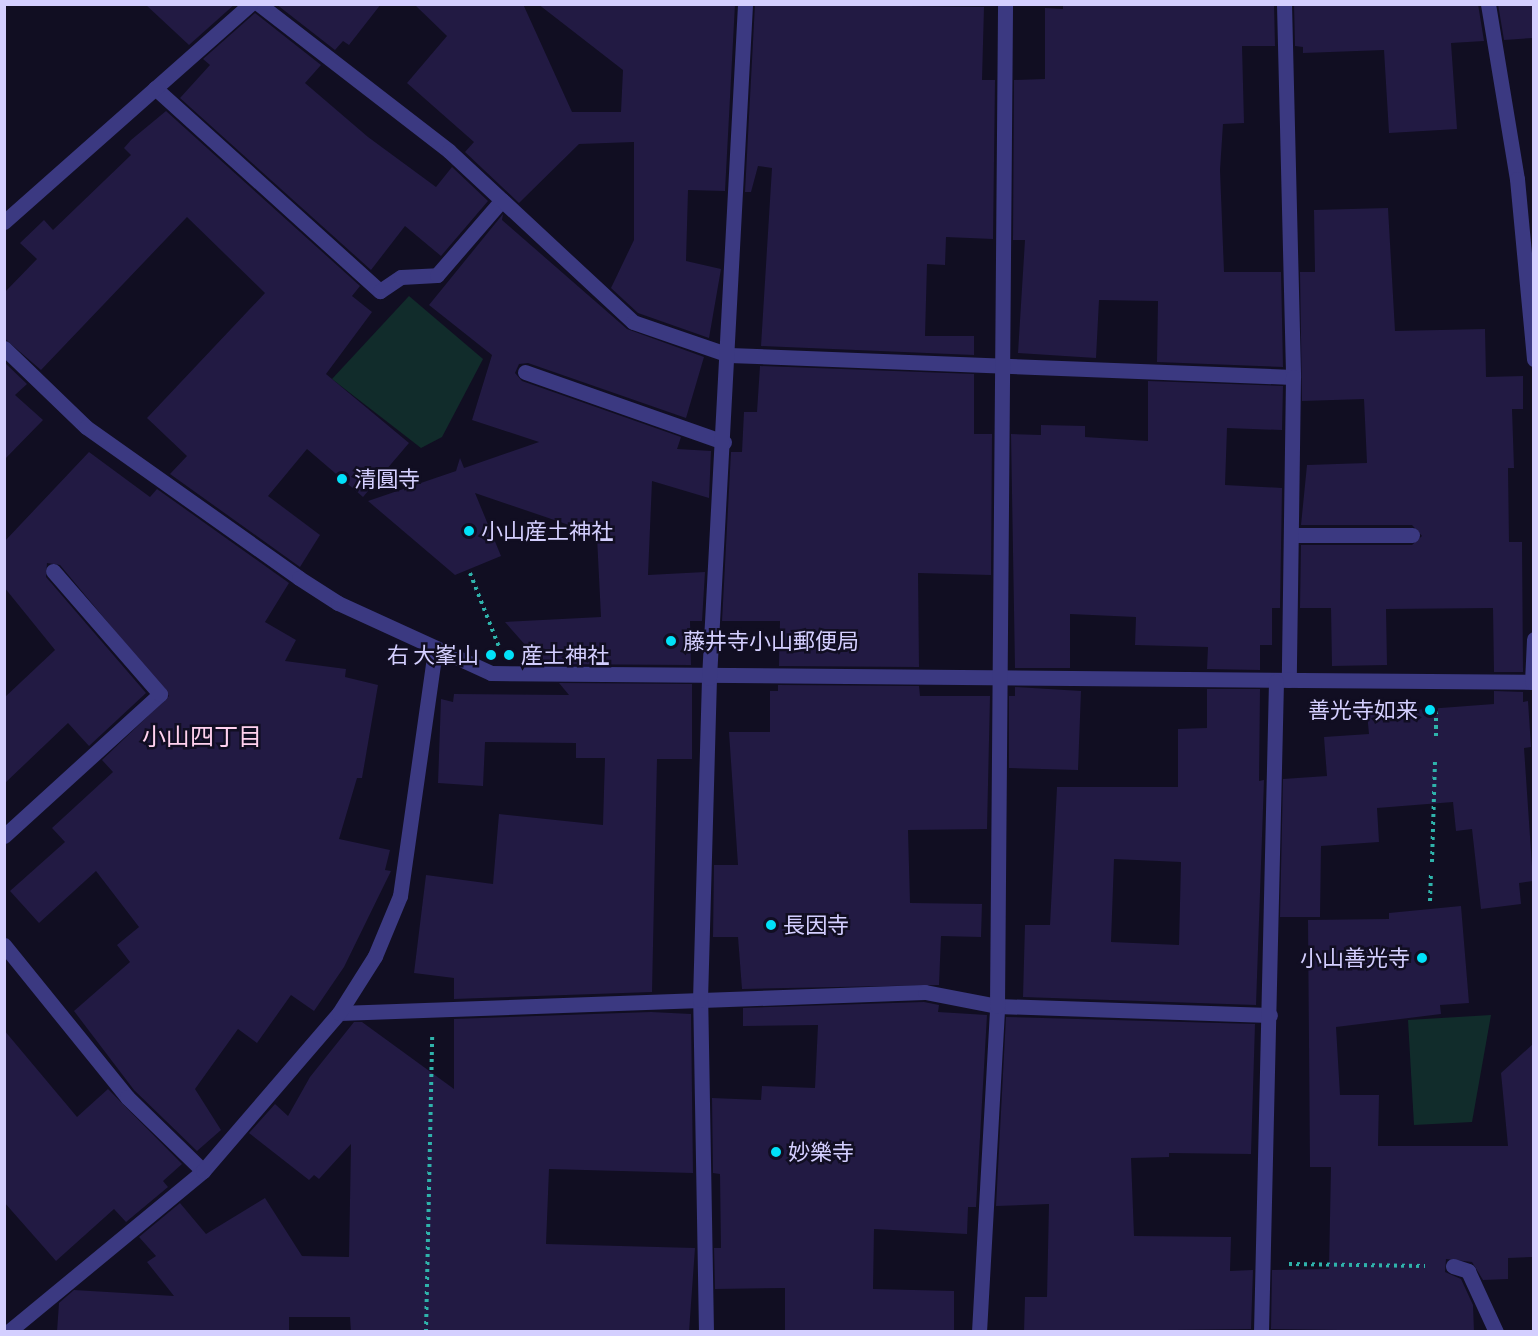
<!DOCTYPE html>
<meta charset="utf-8">
<style>
body{margin:0}
#map{position:relative;width:1538px;height:1336px;overflow:hidden;background:#110e22;font-family:Commissioner,"Noto Sans JP",sans-serif}
div>[style]{position:absolute}
[style*='--x']{left:calc(var(--x)*1px);top:calc(var(--y)*1px);width:calc(var(--w)*1px);rotate:calc(var(--a)*1deg)}
.green>*{inset:0;background:#112c2b}
.building>*{inset:0;background:#221a43}
.path>*{height:4px;margin-top:-2px;transform-origin:0;background:repeating-linear-gradient(90deg,#2fb3ab 0 3px,transparent 0 7.5px)}
.lane>*{height:15px;margin:-7.5px;padding:0 7.5px;transform-origin:7.5px;border-radius:7.5px;background:#3b3981}
.street>*{height:15px;margin:-7.5px;padding:0 7.5px;transform-origin:7.5px;border-radius:7.5px;background:#3b3981}
.dots>*{width:16px;height:16px;translate:-50% -50%;box-sizing:border-box;border:3px solid #110e22;border-radius:50%}
span{translate:-50% -50%;white-space:nowrap;text-align:center;line-height:1.15;-webkit-text-stroke:5px #110e22;paint-order:stroke}
.poi-label{font-size:22px;color:#d4cfff}
.left{translate:0 -50%;text-align:left}
.right{translate:-100% -50%;text-align:right}
.neighbourhood-label{font-size:24px;color:#ffd1ee}
.frame{position:absolute;inset:0;border:6px solid #d4cfff;pointer-events:none}
</style>
<div id="map">
<div class="green">
<div style="clip-path:polygon(409px 296px,483px 359px,442px 437px,421px 448px,332px 379px)"></div>
<div style="clip-path:polygon(1491px 1015px,1472px 1122px,1414px 1125px,1408px 1020px)"></div>
</div>
<div class="building">
<div style="clip-path:polygon(145px 4px,235px 4px,189px 45px)"></div>
<div style="clip-path:polygon(276px 4px,381px 4px,349px 45px,343px 41px,335px 50px)"></div>
<div style="clip-path:polygon(414px 4px,523px 4px,572px 112px,621px 112px,623px 70px,538px 4px,735px 4px,725px 191px,688px 190px,686px 261px,721px 269px,709px 338px,638px 313px,611px 288px,634px 240px,634px 142px,579px 144px,519px 203px,465px 152px,474px 142px,407px 83px,447px 36px)"></div>
<div style="clip-path:polygon(755px 4px,984px 7px,982px 80px,995px 80px,993px 239px,946px 237px,945px 265px,927px 264px,925px 336px,974px 336px,974px 355px,761px 346px,772px 168px,758px 166px,751px 192px,745px 192px)"></div>
<div style="clip-path:polygon(1063px 4px,1274px 4px,1275px 46px,1242px 46px,1244px 123px,1223px 124px,1220px 170px,1224px 272px,1281px 272px,1283px 367px,1157px 362px,1158px 301px,1099px 300px,1096px 358px,1018px 353px,1025px 240px,1013px 240px,1014px 80px,1045px 79px,1045px 8px,1063px 9px)"></div>
<div style="clip-path:polygon(1294px 4px,1478px 4px,1484px 41px,1451px 43px,1457px 129px,1389px 133px,1384px 50px,1303px 53px,1303px 47px,1295px 46px)"></div>
<div style="clip-path:polygon(1498px 4px,1533px 4px,1533px 38px,1504px 40px)"></div>
<div style="clip-path:polygon(255px 13px,321px 65px,305px 83px,368px 137px,436px 187px,452px 167px,488px 201px,441px 256px,405px 226px,371px 270px,180px 98px,210px 65px,203px 59px)"></div>
<div style="clip-path:polygon(166px 111px,360px 286px,352px 296px,372px 312px,326px 374px,409px 443px,363px 497px,307px 449px,268px 496px,320px 535px,300px 567px,170px 474px,187px 456px,147px 418px,265px 293px,187px 217px,41px 370px,4px 338px,4px 293px,37px 259px,20px 243px,44px 220px,53px 230px,131px 155px,124px 148px,131px 140px)"></div>
<div style="clip-path:polygon(1388px 208px,1395px 331px,1485px 329px,1486px 377px,1523px 376px,1523px 409px,1512px 409px,1514px 468px,1508px 468px,1509px 542px,1522px 542px,1523px 672px,1494px 672px,1493px 608px,1386px 609px,1387px 665px,1332px 666px,1331px 608px,1300px 608px,1301px 545px,1412px 545px,1422px 536px,1412px 525px,1301px 525px,1307px 465px,1367px 463px,1364px 399px,1302px 401px,1300px 272px,1315px 272px,1314px 210px)"></div>
<div style="clip-path:polygon(503px 214px,502px 220px,627px 329px,704px 357px,686px 418px,528px 363px,519px 364px,515px 373px,522px 381px,681px 437px,677px 449px,711px 451px,709px 498px,652px 481px,648px 575px,705px 572px,702px 621px,690px 621px,691px 665px,542px 664px,505px 622px,601px 617px,597px 537px,569px 536px,569px 525px,475px 493px,501px 556px,455px 575px,368px 501px,456px 471px,460px 458px,464px 468px,539px 442px,472px 420px,492px 355px,429px 305px)"></div>
<div style="clip-path:polygon(4px 362px,27px 384px,15px 395px,43px 420px,4px 460px)"></div>
<div style="clip-path:polygon(760px 366px,974px 374px,974px 434px,992px 434px,991px 575px,918px 573px,919px 667px,779px 666px,780px 621px,722px 621px,731px 452px,742px 452px,744px 412px,757px 412px)"></div>
<div style="clip-path:polygon(1148px 381px,1283px 386px,1282px 430px,1227px 428px,1225px 485px,1282px 488px,1280px 608px,1272px 608px,1272px 645px,1260px 645px,1260px 670px,1207px 669px,1208px 647px,1135px 645px,1136px 617px,1070px 614px,1070px 668px,1015px 668px,1011px 434px,1041px 435px,1041px 425px,1085px 426px,1085px 437px,1148px 441px)"></div>
<div style="clip-path:polygon(89px 452px,150px 497px,157px 489px,289px 583px,265px 622px,296px 640px,285px 661px,346px 669px,345px 677px,378px 685px,362px 778px,357px 778px,339px 839px,390px 850px,385px 870px,391px 871px,344px 967px,314px 1011px,291px 995px,257px 1043px,238px 1029px,195px 1089px,221px 1130px,197px 1151px,134px 1090px,74px 1011px,130px 962px,117px 945px,139px 927px,96px 871px,39px 923px,10px 891px,65px 842px,52px 828px,113px 772px,102px 760px,169px 696px,60px 565px,47px 563px,46px 577px,146px 693px,89px 746px,68px 723px,4px 784px,4px 698px,55px 650px,4px 587px,4px 542px)"></div>
<div style="clip-path:polygon(559px 683px,692px 684px,692px 759px,657px 759px,652px 992px,454px 999px,454px 978px,414px 973px,426px 875px,493px 884px,499px 814px,603px 825px,605px 758px,576px 758px,576px 743px,485px 742px,483px 786px,438px 783px,441px 699px,453px 702px,454px 694px,569px 695px)"></div>
<div style="clip-path:polygon(778px 685px,919px 686px,920px 696px,990px 696px,987px 829px,908px 830px,910px 903px,982px 904px,981px 937px,941px 936px,939px 985px,742px 989px,738px 937px,713px 937px,714px 865px,738px 865px,729px 732px,770px 732px,770px 691px,778px 691px)"></div>
<div style="clip-path:polygon(1015px 687px,1081px 691px,1078px 770px,1009px 768px,1009px 696px,1015px 696px)"></div>
<div style="clip-path:polygon(evenodd,1207px 689px,1260px 689px,1259px 781px,1264px 780px,1256px 1005px,1023px 997px,1025px 925px,1050px 925px,1057px 787px,1178px 787px,1178px 729px,1207px 728px,1207px 689px,1114px 859px,1181px 862px,1179px 945px,1111px 942px,1114px 859px)"></div>
<div style="clip-path:polygon(1494px 691px,1523px 692px,1523px 702px,1528px 701px,1531px 747px,1524px 748px,1533px 881px,1519px 883px,1521px 904px,1481px 909px,1472px 829px,1456px 831px,1453px 802px,1377px 808px,1379px 842px,1321px 846px,1320px 917px,1280px 917px,1283px 779px,1327px 776px,1324px 737px,1369px 734px,1366px 703px,1413px 700px,1414px 710px,1494px 704px)"></div>
<div style="clip-path:polygon(1461px 906px,1469px 1003px,1440px 1005px,1441px 1014px,1336px 1027px,1340px 1095px,1379px 1095px,1378px 1146px,1508px 1146px,1501px 1073px,1533px 1044px,1533px 1257px,1508px 1258px,1508px 1279px,1483px 1280px,1472px 1262px,1446px 1259px,1445px 1272px,1461px 1279px,1473px 1305px,1474px 1332px,1271px 1329px,1272px 1270px,1329px 1269px,1331px 1167px,1310px 1167px,1308px 920px,1389px 919px,1389px 913px)"></div>
<div style="clip-path:polygon(924px 1002px,939px 1005px,938px 1012px,987px 1015px,976px 1207px,968px 1207px,967px 1234px,874px 1229px,873px 1289px,954px 1291px,954px 1332px,785px 1332px,785px 1288px,715px 1289px,714px 1248px,721px 1248px,720px 1174px,713px 1173px,712px 1098px,761px 1100px,762px 1086px,815px 1088px,818px 1025px,743px 1026px,743px 1008px)"></div>
<div style="clip-path:polygon(651px 1012px,691px 1014px,693px 1173px,549px 1169px,546px 1244px,695px 1248px,689px 1332px,351px 1332px,350px 1317px,289px 1317px,289px 1332px,57px 1332px,59px 1303px,74px 1290px,174px 1296px,147px 1262px,156px 1256px,139px 1237px,180px 1203px,206px 1234px,265px 1198px,302px 1256px,349px 1257px,351px 1144px,319px 1179px,314px 1175px,309px 1180px,249px 1133px,275px 1104px,288px 1116px,310px 1077px,354px 1022px,362px 1022px,454px 1089px,454px 1019px)"></div>
<div style="clip-path:polygon(1006px 1017px,1255px 1024px,1251px 1154px,1169px 1153px,1169px 1157px,1131px 1158px,1134px 1236px,1231px 1237px,1230px 1271px,1253px 1270px,1251px 1329px,1024px 1332px,1025px 1297px,1047px 1297px,1049px 1204px,996px 1206px)"></div>
<div style="clip-path:polygon(4px 1030px,77px 1117px,108px 1089px,182px 1164px,163px 1181px,168px 1187px,126px 1222px,114px 1209px,56px 1261px,4px 1202px)"></div>
</div>
<div class="path">
<div style="--x:470;--y:573;--w:79;--a:68.6"></div>
<div style="--x:1436;--y:736;--w:30;--a:-90"></div>
<div style="--x:1432;--y:862;--w:103;--a:-88.3"></div>
<div style="--x:1430;--y:901;--w:28;--a:-88"></div>
<div style="--x:1289;--y:1264;--w:136;--a:0.8"></div>
<div style="--x:426;--y:1332;--w:297;--a:-88.8"></div>
</div>
<div class="lane">
<div style="--x:155;--y:88;--w:303;--a:42.1"></div>
<div style="--x:380;--y:291;--w:25;--a:-34"></div>
<div style="--x:401;--y:277;--w:36;--a:-3"></div>
<div style="--x:437;--y:275;--w:99;--a:-49.1"></div>
<div style="--x:1291;--y:535;--w:121;--a:0"></div>
<div style="--x:1453;--y:1266;--w:16;--a:18"></div>
<div style="--x:1468;--y:1271;--w:67;--a:65.3"></div>
</div>
<div class="street">
<div style="--x:259;--y:4;--w:240;--a:37.7"></div>
<div style="--x:449;--y:151;--w:251;--a:42.9"></div>
<div style="--x:633;--y:322;--w:102;--a:19"></div>
<div style="--x:729;--y:355;--w:564;--a:2.23"></div>
<div style="--x:1284;--y:4;--w:373;--a:88.6"></div>
<div style="--x:1293;--y:377;--w:303;--a:90.8"></div>
<div style="--x:1488;--y:4;--w:177;--a:80.6"></div>
<div style="--x:1517;--y:179;--w:181;--a:84.6"></div>
<div style="--x:4;--y:222;--w:329;--a:-41.5"></div>
<div style="--x:4;--y:348;--w:114;--a:43.9"></div>
<div style="--x:86;--y:427;--w:261;--a:35.3"></div>
<div style="--x:299;--y:578;--w:46;--a:32.7"></div>
<div style="--x:338;--y:603;--w:168;--a:24.6"></div>
<div style="--x:491;--y:673;--w:1043;--a:0.49"></div>
<div style="--x:525;--y:372;--w:211;--a:19.4"></div>
<div style="--x:1532;--y:682;--w:43;--a:-87.3"></div>
<div style="--x:4;--y:836;--w:211;--a:-42.3"></div>
<div style="--x:160;--y:694;--w:163;--a:-131"></div>
<div style="--x:4;--y:945;--w:196;--a:51"></div>
<div style="--x:127;--y:1097;--w:106;--a:44.2"></div>
<div style="--x:339;--y:1013;--w:586;--a:-2.05"></div>
<div style="--x:925;--y:992;--w:73;--a:11"></div>
<div style="--x:997;--y:1006;--w:273;--a:1.9"></div>
<div style="--x:8;--y:1332;--w:253;--a:-39.5"></div>
<div style="--x:203;--y:1171;--w:208;--a:-49.3"></div>
<div style="--x:339;--y:1013;--w:67;--a:-57.7"></div>
<div style="--x:375;--y:956;--w:65;--a:-67.4"></div>
<div style="--x:400;--y:896;--w:249;--a:-81.9"></div>
<div style="--x:706;--y:1332;--w:332;--a:-91"></div>
<div style="--x:700;--y:1000;--w:322;--a:-88.4"></div>
<div style="--x:709;--y:678;--w:675;--a:-86.94"></div>
<div style="--x:979;--y:1332;--w:326;--a:-86.8"></div>
<div style="--x:997;--y:1006;--w:1002;--a:-89.54"></div>
<div style="--x:1261;--y:1332;--w:651;--a:-88.68"></div>
</div>
<div class="dots">
<div style="left:342px;top:479px;background:#01e1f9"></div>
<div style="left:469px;top:531px;background:#01e1f9"></div>
<div style="left:671px;top:641px;background:#01e1f9"></div>
<div style="left:491px;top:655px;background:#01e1f9"></div>
<div style="left:509px;top:655px;background:#01e1f9"></div>
<div style="left:1430px;top:710px;background:#01e1f9"></div>
<div style="left:771px;top:925px;background:#01e1f9"></div>
<div style="left:1422px;top:958px;background:#01e1f9"></div>
<div style="left:776px;top:1152px;background:#01e1f9"></div>
</div>
<div class="poi-label">
<span class="left" style="left:354px;top:479px">清圓寺</span>
<span class="left" style="left:481px;top:531px">小山産土神社</span>
<span class="left" style="left:683px;top:641px">藤井寺小山郵便局</span>
<span class="right" style="left:479px;top:655px">右 大峯山</span>
<span class="left" style="left:521px;top:655px">産土神社</span>
<span class="right" style="left:1418px;top:710px">善光寺如来</span>
<span class="left" style="left:783px;top:925px">長因寺</span>
<span class="right" style="left:1410px;top:958px">小山善光寺</span>
<span class="left" style="left:788px;top:1152px">妙樂寺</span>
</div>
<div class="neighbourhood-label">
<span style="left:202px;top:736px">小山四丁目</span>
</div>
<div class="frame"></div>
</div>
